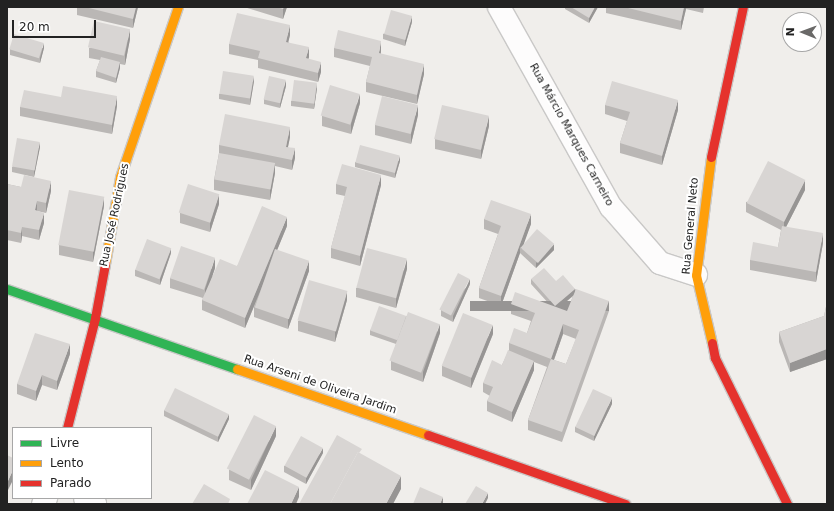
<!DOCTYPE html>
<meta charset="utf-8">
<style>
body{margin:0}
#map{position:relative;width:834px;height:511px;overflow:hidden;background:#f0eeeb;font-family:"DejaVu Sans",sans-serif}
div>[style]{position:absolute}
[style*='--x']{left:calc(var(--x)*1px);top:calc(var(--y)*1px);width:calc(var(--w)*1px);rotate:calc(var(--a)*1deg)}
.roads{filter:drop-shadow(1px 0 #c9c8c7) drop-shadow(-1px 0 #c9c8c7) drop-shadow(0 1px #c9c8c7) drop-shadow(0 -1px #c9c8c7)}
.street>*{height:22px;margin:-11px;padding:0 11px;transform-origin:11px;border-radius:11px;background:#fdfcfc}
.fast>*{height:9px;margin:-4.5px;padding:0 4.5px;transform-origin:4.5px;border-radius:4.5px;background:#30b455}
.slow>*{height:9px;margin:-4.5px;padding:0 4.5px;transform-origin:4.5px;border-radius:4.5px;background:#ff9f0a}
.jam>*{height:9px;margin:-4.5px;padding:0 4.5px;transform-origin:4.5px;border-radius:4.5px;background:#e5322d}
.wall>*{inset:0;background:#bab7b5}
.shaded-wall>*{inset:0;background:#979594;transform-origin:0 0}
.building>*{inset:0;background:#d8d5d3;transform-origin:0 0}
span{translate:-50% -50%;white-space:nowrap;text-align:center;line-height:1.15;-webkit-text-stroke:4px #fff;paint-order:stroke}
.street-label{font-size:11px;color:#222}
.frame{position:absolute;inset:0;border:8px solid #222;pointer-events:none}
.legend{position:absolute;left:12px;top:427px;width:140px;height:72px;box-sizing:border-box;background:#fff;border:1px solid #a7a7a7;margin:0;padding:5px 7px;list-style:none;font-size:12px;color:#222}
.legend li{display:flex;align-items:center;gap:8px;height:20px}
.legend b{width:20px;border:1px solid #a7a7a7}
.north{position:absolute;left:782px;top:12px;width:40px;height:40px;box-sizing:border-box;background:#fff;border:1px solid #a7a7a7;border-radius:50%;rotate:271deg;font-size:11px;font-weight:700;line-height:16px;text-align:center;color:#222}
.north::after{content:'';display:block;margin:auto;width:14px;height:18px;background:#6a6968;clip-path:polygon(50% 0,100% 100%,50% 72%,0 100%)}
.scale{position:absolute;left:12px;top:20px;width:84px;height:18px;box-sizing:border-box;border:2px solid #222;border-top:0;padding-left:5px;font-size:12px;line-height:14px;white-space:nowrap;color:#222;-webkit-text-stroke:3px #fff;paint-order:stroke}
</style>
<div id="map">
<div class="roads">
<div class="street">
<div style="--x:499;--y:7;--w:229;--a:60.8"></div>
<div style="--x:611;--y:207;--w:74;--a:48.8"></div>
<div style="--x:660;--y:263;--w:38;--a:18"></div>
<div style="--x:85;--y:498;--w:12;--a:31"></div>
<div style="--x:43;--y:504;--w:7;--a:-63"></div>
</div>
<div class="fast">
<div style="--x:7;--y:289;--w:244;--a:19.2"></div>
</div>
<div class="slow">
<div style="--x:711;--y:157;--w:119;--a:97.2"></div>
<div style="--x:696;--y:275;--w:70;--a:76.8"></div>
<div style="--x:105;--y:264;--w:88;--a:-80.2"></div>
<div style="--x:120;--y:177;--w:180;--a:-71.2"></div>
<div style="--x:237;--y:369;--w:202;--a:19.1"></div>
</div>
<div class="jam">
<div style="--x:711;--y:157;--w:153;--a:-78"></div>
<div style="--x:712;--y:343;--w:15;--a:79"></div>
<div style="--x:715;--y:358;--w:163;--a:63.7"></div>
<div style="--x:67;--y:428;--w:114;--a:-75.7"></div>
<div style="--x:95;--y:318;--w:55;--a:-79.5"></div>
<div style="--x:428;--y:435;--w:209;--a:19.3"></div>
</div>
</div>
<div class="wall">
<div style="clip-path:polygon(77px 7px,138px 7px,133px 28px,77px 15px)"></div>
<div style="clip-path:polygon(244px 7px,287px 7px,283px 19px)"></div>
<div style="clip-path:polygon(565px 7px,598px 7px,589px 23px,565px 9px)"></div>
<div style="clip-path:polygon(606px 7px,704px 7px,703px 13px,686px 9px,681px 30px,606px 13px)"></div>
<div style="clip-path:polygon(412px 22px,405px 46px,383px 39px,383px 34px)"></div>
<div style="clip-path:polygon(290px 35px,288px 42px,309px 57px,308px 59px,321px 72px,318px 82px,258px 68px,258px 60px,229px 54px,229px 44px)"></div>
<div style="clip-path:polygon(130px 39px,125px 65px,120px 64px,120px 68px,116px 83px,96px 77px,96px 71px,100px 60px,89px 58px,89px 48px)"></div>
<div style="clip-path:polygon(44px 48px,40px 63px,10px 55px,10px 49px)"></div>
<div style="clip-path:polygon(334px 48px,381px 51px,381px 54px,424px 74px,417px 104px,366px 92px,366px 82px,370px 66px,334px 57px)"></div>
<div style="clip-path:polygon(254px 81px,250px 105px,219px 99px,219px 94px)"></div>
<div style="clip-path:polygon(286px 86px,280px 108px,264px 104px,264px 99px)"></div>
<div style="clip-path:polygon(317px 88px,314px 109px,291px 106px,291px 101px)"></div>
<div style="clip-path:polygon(61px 97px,117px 106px,112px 134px,20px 116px,20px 107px)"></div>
<div style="clip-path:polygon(360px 103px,351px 134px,322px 126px,322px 116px)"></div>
<div style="clip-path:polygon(605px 105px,678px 110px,662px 165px,620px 153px,620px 143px,627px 121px,605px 114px)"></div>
<div style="clip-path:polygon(418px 115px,411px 144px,375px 135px,375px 125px)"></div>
<div style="clip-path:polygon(489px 126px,481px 159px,435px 149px,435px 139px)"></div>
<div style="clip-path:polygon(290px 137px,288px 147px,295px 158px,292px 170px,275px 166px,275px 173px,270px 200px,214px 190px,214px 180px,219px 153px,219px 145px)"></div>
<div style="clip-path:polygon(40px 147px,34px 177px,12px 172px,12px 167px)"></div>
<div style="clip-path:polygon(400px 161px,395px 178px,355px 167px,355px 162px)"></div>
<div style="clip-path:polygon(7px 184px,21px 187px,51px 191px,46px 213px,37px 211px,44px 223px,39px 240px,22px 236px,21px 243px,7px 240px)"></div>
<div style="clip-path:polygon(336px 184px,381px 185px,360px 266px,331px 258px,331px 248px,345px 196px,336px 194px)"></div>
<div style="clip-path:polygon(805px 190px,786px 227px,823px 243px,816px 282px,750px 270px,750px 260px,778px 247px,781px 230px,746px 212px,746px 202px)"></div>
<div style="clip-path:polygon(219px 204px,210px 232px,180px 223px,180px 213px)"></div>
<div style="clip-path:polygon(104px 206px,93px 262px,59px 255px,59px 245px)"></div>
<div style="clip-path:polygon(484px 219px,531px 224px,523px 244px,554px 250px,536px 268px,520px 253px,501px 306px,479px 298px,479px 288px,498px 234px,484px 229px)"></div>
<div style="clip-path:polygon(287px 226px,277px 250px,309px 271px,288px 329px,254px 317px,254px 307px,260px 292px,245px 328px,202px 310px,202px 300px,203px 298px,170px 288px,170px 278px,215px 268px,212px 276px,237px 266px)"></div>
<div style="clip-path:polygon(171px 253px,160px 285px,135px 276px,135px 270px)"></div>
<div style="clip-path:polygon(407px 269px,396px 308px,356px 297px,356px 288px)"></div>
<div style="clip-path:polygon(evenodd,531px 279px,556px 281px,575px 289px,609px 311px,562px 442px,528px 430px,528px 420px,547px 367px,534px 362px,534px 370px,512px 422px,487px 411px,487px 401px,490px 396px,483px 392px,483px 383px,502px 365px,509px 350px,509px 343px,527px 333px,531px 321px,511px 314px,511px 304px,550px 305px,531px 284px,531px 279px,573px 296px,567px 311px,559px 308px,573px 296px,531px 279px,563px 334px,576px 339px,566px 364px,554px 360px,563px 334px)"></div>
<div style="clip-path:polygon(470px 284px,453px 322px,441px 316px,441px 310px)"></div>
<div style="clip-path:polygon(347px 300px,335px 342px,298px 331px,298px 321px)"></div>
<div style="clip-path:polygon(827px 302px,827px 359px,790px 372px,779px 342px,779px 332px,824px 316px)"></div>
<div style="clip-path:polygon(406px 316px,440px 333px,423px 382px,391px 370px,391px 361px,396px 344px,370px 335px,370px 330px)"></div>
<div style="clip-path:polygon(493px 334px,471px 388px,442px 376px,442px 366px)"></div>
<div style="clip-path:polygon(70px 354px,57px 390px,42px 385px,36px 401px,17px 394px,17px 384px)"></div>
<div style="clip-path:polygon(612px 404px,594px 441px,575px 432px,575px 427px)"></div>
<div style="clip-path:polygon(164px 410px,229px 419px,218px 442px,164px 416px)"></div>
<div style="clip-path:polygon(276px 436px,251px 490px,229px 480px,229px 470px)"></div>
<div style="clip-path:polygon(323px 453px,306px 484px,284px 472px,284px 466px)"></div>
</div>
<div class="shaded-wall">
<div style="clip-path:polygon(136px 7px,138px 7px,133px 28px,133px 19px)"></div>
<div style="clip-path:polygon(284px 7px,287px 7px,283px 19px,283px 9px)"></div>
<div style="clip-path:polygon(595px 7px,598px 7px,589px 23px,589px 18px)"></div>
<div style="clip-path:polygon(684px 7px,686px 7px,686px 9px,681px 30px,681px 21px)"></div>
<div style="clip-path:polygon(412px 16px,412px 22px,405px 46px,405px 40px)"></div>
<div style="clip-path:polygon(290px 25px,290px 35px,286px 52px,286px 42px)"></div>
<div style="clip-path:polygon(130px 29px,130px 39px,125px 65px,125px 55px)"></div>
<div style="clip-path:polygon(381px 41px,381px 51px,379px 63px,379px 53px)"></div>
<div style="clip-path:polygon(44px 43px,44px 48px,40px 63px,40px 58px)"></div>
<div style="clip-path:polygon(309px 47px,309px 57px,306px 68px,306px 58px)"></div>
<div style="clip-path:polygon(120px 62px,120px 68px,116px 83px,116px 78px)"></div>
<div style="clip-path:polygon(321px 62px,321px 72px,318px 82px,318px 73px)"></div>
<div style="clip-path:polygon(424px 64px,424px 74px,417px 104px,417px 95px)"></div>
<div style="clip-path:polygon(254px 76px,254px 81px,250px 105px,250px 99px)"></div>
<div style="clip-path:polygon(286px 80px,286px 86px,280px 108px,280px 103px)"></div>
<div style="clip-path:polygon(317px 83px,317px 88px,314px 109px,314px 104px)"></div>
<div style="clip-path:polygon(360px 94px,360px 103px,351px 134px,351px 124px)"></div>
<div style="clip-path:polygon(117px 96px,117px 106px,112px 134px,112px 125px)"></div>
<div style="clip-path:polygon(678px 100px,678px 110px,662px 165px,662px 156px)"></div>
<div style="clip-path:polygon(418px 105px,418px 115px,411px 144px,411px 134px)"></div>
<div style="clip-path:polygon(489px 116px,489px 126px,481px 159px,481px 150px)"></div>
<div style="clip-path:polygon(290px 127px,290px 137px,286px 156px,286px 147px)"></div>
<div style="clip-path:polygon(40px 142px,40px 147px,34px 177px,34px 171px)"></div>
<div style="clip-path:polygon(295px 148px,295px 158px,292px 170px,292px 160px)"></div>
<div style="clip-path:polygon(400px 156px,400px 161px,395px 178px,395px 173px)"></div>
<div style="clip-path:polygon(275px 163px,275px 173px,270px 200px,270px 190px)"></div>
<div style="clip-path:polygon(381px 175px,381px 185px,360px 266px,360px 256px)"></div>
<div style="clip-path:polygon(805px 180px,805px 190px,784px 231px,784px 221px)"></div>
<div style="clip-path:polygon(51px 181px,51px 191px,46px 213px,46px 203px)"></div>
<div style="clip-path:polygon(219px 194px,219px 204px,210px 232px,210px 222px)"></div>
<div style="clip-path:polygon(104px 197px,104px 206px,93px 262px,93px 252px)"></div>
<div style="clip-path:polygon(37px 201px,37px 211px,35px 210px)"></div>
<div style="clip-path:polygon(44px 213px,44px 223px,39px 240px,39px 230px)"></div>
<div style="clip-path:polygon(531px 214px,531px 224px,522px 249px,520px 247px,520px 253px,501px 306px,501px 296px)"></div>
<div style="clip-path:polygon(287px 217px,287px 226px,245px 328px,245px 318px)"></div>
<div style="clip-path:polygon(22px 227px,22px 236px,21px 243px,21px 233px)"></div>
<div style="clip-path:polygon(823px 233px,823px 243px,816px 282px,816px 272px)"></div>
<div style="clip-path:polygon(554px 244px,554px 250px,536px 268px,536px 263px)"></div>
<div style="clip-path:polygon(171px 248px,171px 253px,160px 285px,160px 279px)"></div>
<div style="clip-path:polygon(215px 258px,215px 268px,205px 299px,205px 289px)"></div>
<div style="clip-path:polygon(407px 259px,407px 269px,396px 308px,396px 299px)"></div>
<div style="clip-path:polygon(309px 261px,309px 271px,288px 329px,288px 319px)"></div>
<div style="clip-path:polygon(470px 279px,470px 284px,453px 322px,453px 316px)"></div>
<div style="clip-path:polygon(575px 289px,575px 294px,555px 311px,555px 306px)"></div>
<div style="clip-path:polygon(347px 291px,347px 300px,335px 342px,335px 332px)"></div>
<div style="left:609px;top:301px;width:10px;height:139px;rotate:90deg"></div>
<div style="clip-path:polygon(440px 324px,440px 333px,423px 382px,423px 372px)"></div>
<div style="clip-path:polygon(563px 324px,563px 334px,551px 368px,551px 359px)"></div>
<div style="clip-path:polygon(493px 325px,493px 334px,471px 388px,471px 378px)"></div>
<div style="clip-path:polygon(70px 344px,70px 354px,57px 390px,57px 381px)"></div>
<div style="clip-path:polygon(827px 349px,827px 359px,790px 372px,790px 363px)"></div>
<div style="clip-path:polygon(534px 361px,534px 370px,512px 422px,512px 412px)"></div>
<div style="clip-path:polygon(42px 375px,42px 385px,36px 401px,36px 391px)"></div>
<div style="clip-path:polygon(612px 398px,612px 404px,594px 441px,594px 436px)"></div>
<div style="clip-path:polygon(229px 414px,229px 419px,218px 442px,218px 437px)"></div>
<div style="clip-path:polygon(276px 426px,276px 436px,251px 490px,251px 480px)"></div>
<div style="clip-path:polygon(323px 448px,323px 453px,306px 484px,306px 478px)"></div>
<div style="clip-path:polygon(13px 470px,13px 480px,7px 492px,7px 483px)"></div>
<div style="clip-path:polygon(401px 476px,401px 489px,393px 504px,386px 504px)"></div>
<div style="clip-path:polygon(299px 487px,299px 497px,296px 504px,291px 504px)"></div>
<div style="clip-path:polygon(488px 493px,488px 498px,485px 504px,482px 504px)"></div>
<div style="clip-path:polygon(443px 497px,443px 503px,442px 504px,440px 504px)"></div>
</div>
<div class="building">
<div style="clip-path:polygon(85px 7px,136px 7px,133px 19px)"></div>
<div style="clip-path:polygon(276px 7px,284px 7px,283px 9px)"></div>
<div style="clip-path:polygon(571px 7px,595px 7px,589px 18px)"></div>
<div style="clip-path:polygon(624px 7px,684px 7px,681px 21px)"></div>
<div style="left:391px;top:10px;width:22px;height:25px;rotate:16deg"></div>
<div style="clip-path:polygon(237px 13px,290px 25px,286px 42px,309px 47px,306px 58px,321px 62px,318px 73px,258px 58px,260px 51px,229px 44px)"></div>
<div style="left:94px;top:21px;width:37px;height:27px;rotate:13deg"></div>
<div style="clip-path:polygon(338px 30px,381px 41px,379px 53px,424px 64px,417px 95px,366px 82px,372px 57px,334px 48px)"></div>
<div style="left:14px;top:34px;width:31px;height:16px;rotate:17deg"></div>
<div style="clip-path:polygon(101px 57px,120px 62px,116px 78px,96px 71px)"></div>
<div style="left:223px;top:71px;width:31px;height:23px;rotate:9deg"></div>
<div style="left:269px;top:76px;width:17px;height:24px;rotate:13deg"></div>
<div style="left:294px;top:80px;width:23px;height:21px;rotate:7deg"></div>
<div style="clip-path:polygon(612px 81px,678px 100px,662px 156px,620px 143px,630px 112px,605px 105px)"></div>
<div style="left:330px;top:85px;width:31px;height:32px;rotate:17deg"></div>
<div style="clip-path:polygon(63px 86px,117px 96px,112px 125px,20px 107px,24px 90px,61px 97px)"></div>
<div style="left:382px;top:96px;width:37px;height:30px;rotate:14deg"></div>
<div style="left:442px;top:105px;width:48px;height:35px;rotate:13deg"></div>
<div style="clip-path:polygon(225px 114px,290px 127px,286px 147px,295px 148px,292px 160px,219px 145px)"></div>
<div style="left:17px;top:138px;width:23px;height:29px;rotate:10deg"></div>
<div style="left:360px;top:145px;width:41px;height:18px;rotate:15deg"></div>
<div style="left:219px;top:153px;width:57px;height:27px;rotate:10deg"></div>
<div style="left:768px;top:161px;width:42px;height:47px;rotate:27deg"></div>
<div style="clip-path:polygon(342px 164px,381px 175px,360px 256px,331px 248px,347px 187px,336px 184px)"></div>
<div style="clip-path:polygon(24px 175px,51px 181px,46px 203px,37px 201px,35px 210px,44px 213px,39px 230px,22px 227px,21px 233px,7px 230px,7px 184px,21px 187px)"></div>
<div style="left:188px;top:184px;width:33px;height:30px;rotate:18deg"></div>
<div style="left:69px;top:190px;width:36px;height:56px;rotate:11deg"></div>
<div style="clip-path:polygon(491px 200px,531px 214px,501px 296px,479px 288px,501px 226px,484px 219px)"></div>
<div style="clip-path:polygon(262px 206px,287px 217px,245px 318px,202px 300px,220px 259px,237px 266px)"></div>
<div style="clip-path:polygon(782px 226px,823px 233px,816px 272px,750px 260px,753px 242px,778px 247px)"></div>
<div style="left:537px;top:229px;width:23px;height:25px;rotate:41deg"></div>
<div style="left:147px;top:239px;width:26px;height:33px;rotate:21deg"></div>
<div style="left:181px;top:246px;width:36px;height:34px;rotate:19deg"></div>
<div style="left:367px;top:248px;width:41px;height:41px;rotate:15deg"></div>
<div style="left:275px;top:249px;width:36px;height:62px;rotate:19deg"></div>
<div style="clip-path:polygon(544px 268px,556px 281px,563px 275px,575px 289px,555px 306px,531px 279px)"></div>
<div style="left:458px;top:273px;width:13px;height:41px;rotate:27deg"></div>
<div style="left:309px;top:280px;width:40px;height:42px;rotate:16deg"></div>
<div style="clip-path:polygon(576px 289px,609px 301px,562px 432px,528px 420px,551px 359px,566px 364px,579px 330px,563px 324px,551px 359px,509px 343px,514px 328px,527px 333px,535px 313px,511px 304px,515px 292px,567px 311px)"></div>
<div style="clip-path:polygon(827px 302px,827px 349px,790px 363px,779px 332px,824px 316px)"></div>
<div style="left:379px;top:306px;width:29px;height:26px;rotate:20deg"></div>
<div style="left:408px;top:312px;width:34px;height:52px;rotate:21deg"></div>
<div style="left:463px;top:313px;width:32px;height:57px;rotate:22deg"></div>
<div style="clip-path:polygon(35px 333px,70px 344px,57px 381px,42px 375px,36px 391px,17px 384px)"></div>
<div style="clip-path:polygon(508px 350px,534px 361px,512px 412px,487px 401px,493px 387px,483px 383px,492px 360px,502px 365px)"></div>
<div style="left:175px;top:388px;width:60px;height:25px;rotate:26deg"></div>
<div style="left:593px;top:389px;width:21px;height:42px;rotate:25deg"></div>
<div style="left:254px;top:415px;width:25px;height:60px;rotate:27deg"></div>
<div style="clip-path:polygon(337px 435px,362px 449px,359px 453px,358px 452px,330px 504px,299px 504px)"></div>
<div style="left:301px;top:436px;width:25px;height:34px;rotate:29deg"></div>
<div style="clip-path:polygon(358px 452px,401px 476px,386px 504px,330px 504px)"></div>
<div style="clip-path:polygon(7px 455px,13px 458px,13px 470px,7px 483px)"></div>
<div style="clip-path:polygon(265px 470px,299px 487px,291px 504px,247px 504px)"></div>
<div style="clip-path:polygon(204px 484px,230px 499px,228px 504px,192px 504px)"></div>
<div style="clip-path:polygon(476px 486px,488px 493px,482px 504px,465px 504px)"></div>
<div style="clip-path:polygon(420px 487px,443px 497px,440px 504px,413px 504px)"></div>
</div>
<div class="street-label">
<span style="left:571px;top:135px;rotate:61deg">Rua Márcio Marques Carneiro</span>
<span style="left:115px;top:215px;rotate:-78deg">Rua José Rodrigues</span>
<span style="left:691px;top:226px;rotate:-85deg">Rua General Neto</span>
<span style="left:320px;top:385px;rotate:19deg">Rua Arseni de Oliveira Jardim</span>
</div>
<div class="frame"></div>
<ul class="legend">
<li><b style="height:5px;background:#30b455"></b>Livre</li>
<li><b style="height:5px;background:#ff9f0a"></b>Lento</li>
<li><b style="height:5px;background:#e5322d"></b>Parado</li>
</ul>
<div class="north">N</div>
<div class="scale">20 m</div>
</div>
